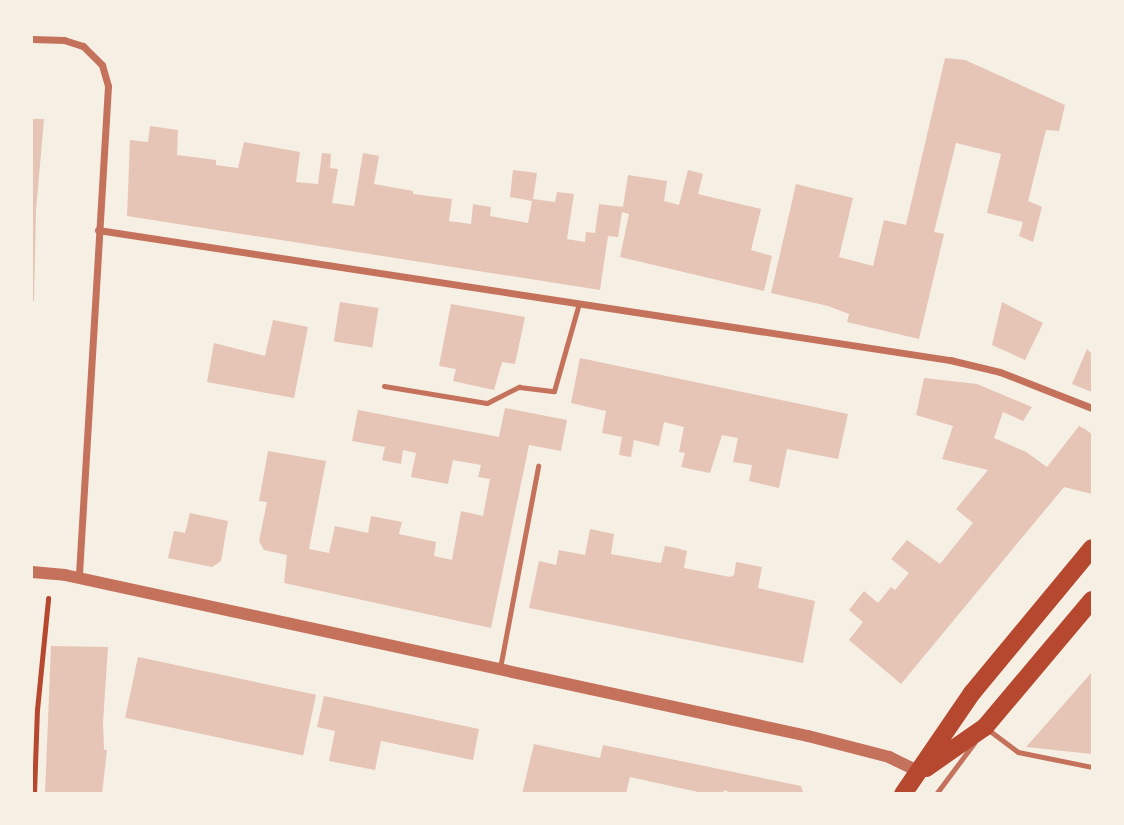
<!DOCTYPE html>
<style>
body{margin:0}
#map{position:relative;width:1124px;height:825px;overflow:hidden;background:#f6efe4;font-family:Cabin,sans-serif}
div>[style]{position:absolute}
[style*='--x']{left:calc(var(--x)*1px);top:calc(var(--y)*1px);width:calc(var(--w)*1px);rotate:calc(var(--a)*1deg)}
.building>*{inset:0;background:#e6c5b7;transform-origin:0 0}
.path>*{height:4.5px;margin:-2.25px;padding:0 2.25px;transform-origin:2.25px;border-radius:2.25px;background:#b5482f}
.service>*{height:5px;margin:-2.5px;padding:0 2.5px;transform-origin:2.5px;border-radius:2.5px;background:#c5725c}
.minor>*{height:7px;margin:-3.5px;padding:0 3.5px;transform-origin:3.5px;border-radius:3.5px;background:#c5725c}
.tertiary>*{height:12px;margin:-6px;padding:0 6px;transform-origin:6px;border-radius:6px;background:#c5725c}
.primary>*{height:18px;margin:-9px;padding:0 9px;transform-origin:9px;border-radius:9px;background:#b5482f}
span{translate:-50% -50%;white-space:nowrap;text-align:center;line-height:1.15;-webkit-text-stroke:5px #f6efe4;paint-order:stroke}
.frame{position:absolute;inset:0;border:33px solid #f6efe4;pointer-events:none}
</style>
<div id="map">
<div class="building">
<div style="clip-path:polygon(945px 58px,965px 60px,1065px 105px,1059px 131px,1046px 130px,1028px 201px,1042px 207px,1033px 242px,1019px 236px,1023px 222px,987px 213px,1001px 154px,956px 143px,934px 232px,944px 234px,919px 339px,847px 322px,849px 314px,828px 306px,771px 293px,796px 184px,853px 198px,839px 257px,873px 266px,884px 220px,906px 225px)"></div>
<div style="clip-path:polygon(32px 119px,44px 119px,36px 210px,34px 301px,32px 301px)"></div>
<div style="clip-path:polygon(150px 126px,178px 130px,177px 155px,216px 160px,216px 165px,238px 168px,244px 142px,300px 152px,296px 182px,318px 184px,322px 153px,331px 154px,330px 168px,338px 169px,332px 203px,354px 206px,363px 153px,379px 156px,374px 184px,413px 191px,413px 194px,452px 199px,449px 221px,471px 224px,473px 204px,491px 207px,490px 216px,528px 223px,532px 201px,510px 197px,513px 170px,537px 173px,533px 199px,555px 202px,557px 192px,574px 194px,567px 239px,585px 242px,586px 232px,595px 233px,599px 204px,623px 207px,628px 175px,667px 181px,664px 201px,679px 205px,688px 170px,703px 174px,698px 194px,761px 209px,751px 250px,772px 256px,764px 291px,620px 257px,629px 214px,622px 212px,618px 237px,608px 236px,600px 290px,127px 216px,130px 140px,148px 142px)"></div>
<div style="left:340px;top:302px;width:39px;height:40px;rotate:9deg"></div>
<div style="clip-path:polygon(1002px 302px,1043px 323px,1025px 360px,992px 345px)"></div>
<div style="clip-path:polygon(451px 304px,525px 317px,515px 364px,502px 362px,494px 390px,453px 381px,456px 369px,439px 366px)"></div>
<div style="clip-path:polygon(273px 320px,308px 327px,294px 398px,207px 382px,214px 343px,265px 356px)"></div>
<div style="clip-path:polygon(1087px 349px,1092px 354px,1092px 392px,1072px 384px)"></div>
<div style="clip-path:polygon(580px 358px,848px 414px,838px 459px,787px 449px,779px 488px,766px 485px,749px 481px,752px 465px,733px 462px,738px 438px,722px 435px,710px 473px,681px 467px,685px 453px,679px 452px,684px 427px,664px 422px,659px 446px,634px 440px,631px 457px,619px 455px,622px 437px,602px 433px,606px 411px,571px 403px)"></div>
<div style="clip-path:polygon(924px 378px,977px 384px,1032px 407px,1023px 421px,1003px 412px,994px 438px,1026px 452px,1047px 467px,1079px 426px,1085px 429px,1092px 434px,1092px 494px,1064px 487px,901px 684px,849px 640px,863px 622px,849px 610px,864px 591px,878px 603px,891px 587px,895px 590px,909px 573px,891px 559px,907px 540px,940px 564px,973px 523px,956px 509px,988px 470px,942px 459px,953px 426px,916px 415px)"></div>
<div style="clip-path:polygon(505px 408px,567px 420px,561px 451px,529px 445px,491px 628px,284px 583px,287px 555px,264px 550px,259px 541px,267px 502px,259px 501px,268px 451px,326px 461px,309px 549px,329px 553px,335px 526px,368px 533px,371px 516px,402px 522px,399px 534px,436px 542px,434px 556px,452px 560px,461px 511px,483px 516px,490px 479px,478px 477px,481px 465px,453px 460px,448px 484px,411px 477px,416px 453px,403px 450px,401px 464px,382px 460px,385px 447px,352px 441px,358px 410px,499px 437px)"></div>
<div style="clip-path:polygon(190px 513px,228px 521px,221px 561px,212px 567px,168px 558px,174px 531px,185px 533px)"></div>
<div style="clip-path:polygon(590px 529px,614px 534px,611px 554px,661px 563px,665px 546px,676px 548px,687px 551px,684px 568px,730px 577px,734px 575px,736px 562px,762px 567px,758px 588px,815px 601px,803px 663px,529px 608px,539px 561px,556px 565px,559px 550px,585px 555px)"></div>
<div style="clip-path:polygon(51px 646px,108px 647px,103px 723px,104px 750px,107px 750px,102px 794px,45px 794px)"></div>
<div style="left:138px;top:657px;width:182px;height:62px;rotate:12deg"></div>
<div style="clip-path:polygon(1092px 672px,1092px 754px,1026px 747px,1049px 721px)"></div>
<div style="clip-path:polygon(324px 696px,479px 729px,473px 760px,381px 741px,375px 770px,329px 761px,335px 731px,317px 727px)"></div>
<div style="clip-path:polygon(534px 744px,600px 758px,603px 745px,801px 786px,804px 794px,732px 794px,725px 790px,721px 794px,707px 794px,630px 777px,626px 794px,522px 794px)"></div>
</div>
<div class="path">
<div style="--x:34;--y:794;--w:84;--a:-88"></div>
<div style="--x:37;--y:710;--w:112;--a:-84.3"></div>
</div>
<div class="service">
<div style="--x:384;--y:386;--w:104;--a:9.4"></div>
<div style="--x:487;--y:403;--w:36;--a:-27"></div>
<div style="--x:519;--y:387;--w:35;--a:7"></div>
<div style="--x:554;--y:391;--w:91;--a:-74.1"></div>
<div style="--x:500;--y:668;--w:206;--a:-79.3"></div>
<div style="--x:986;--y:728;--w:40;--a:37"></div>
<div style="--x:1018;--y:752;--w:76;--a:11.5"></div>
<div style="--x:936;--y:794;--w:64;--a:-53.3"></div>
</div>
<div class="minor">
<div style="--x:32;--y:39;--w:32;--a:2"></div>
<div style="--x:64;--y:40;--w:20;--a:18"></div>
<div style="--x:83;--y:46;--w:27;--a:45"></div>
<div style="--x:102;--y:65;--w:22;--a:74"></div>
<div style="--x:108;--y:86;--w:493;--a:93.4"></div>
<div style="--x:98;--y:230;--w:862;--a:8.68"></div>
<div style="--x:950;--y:360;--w:51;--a:13.5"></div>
<div style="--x:1000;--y:372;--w:99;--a:21.4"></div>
</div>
<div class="tertiary">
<div style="--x:32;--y:572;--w:33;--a:5"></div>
<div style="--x:65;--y:575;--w:760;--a:12.23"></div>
<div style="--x:808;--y:736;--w:84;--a:14.5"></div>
<div style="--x:889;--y:757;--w:34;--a:26"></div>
</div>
<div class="primary">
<div style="--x:926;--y:768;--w:72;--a:-34.8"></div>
<div style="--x:985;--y:727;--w:166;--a:-49.9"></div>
<div style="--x:903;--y:794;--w:122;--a:-55.7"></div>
<div style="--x:972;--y:693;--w:188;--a:-50.4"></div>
</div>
<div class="frame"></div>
</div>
